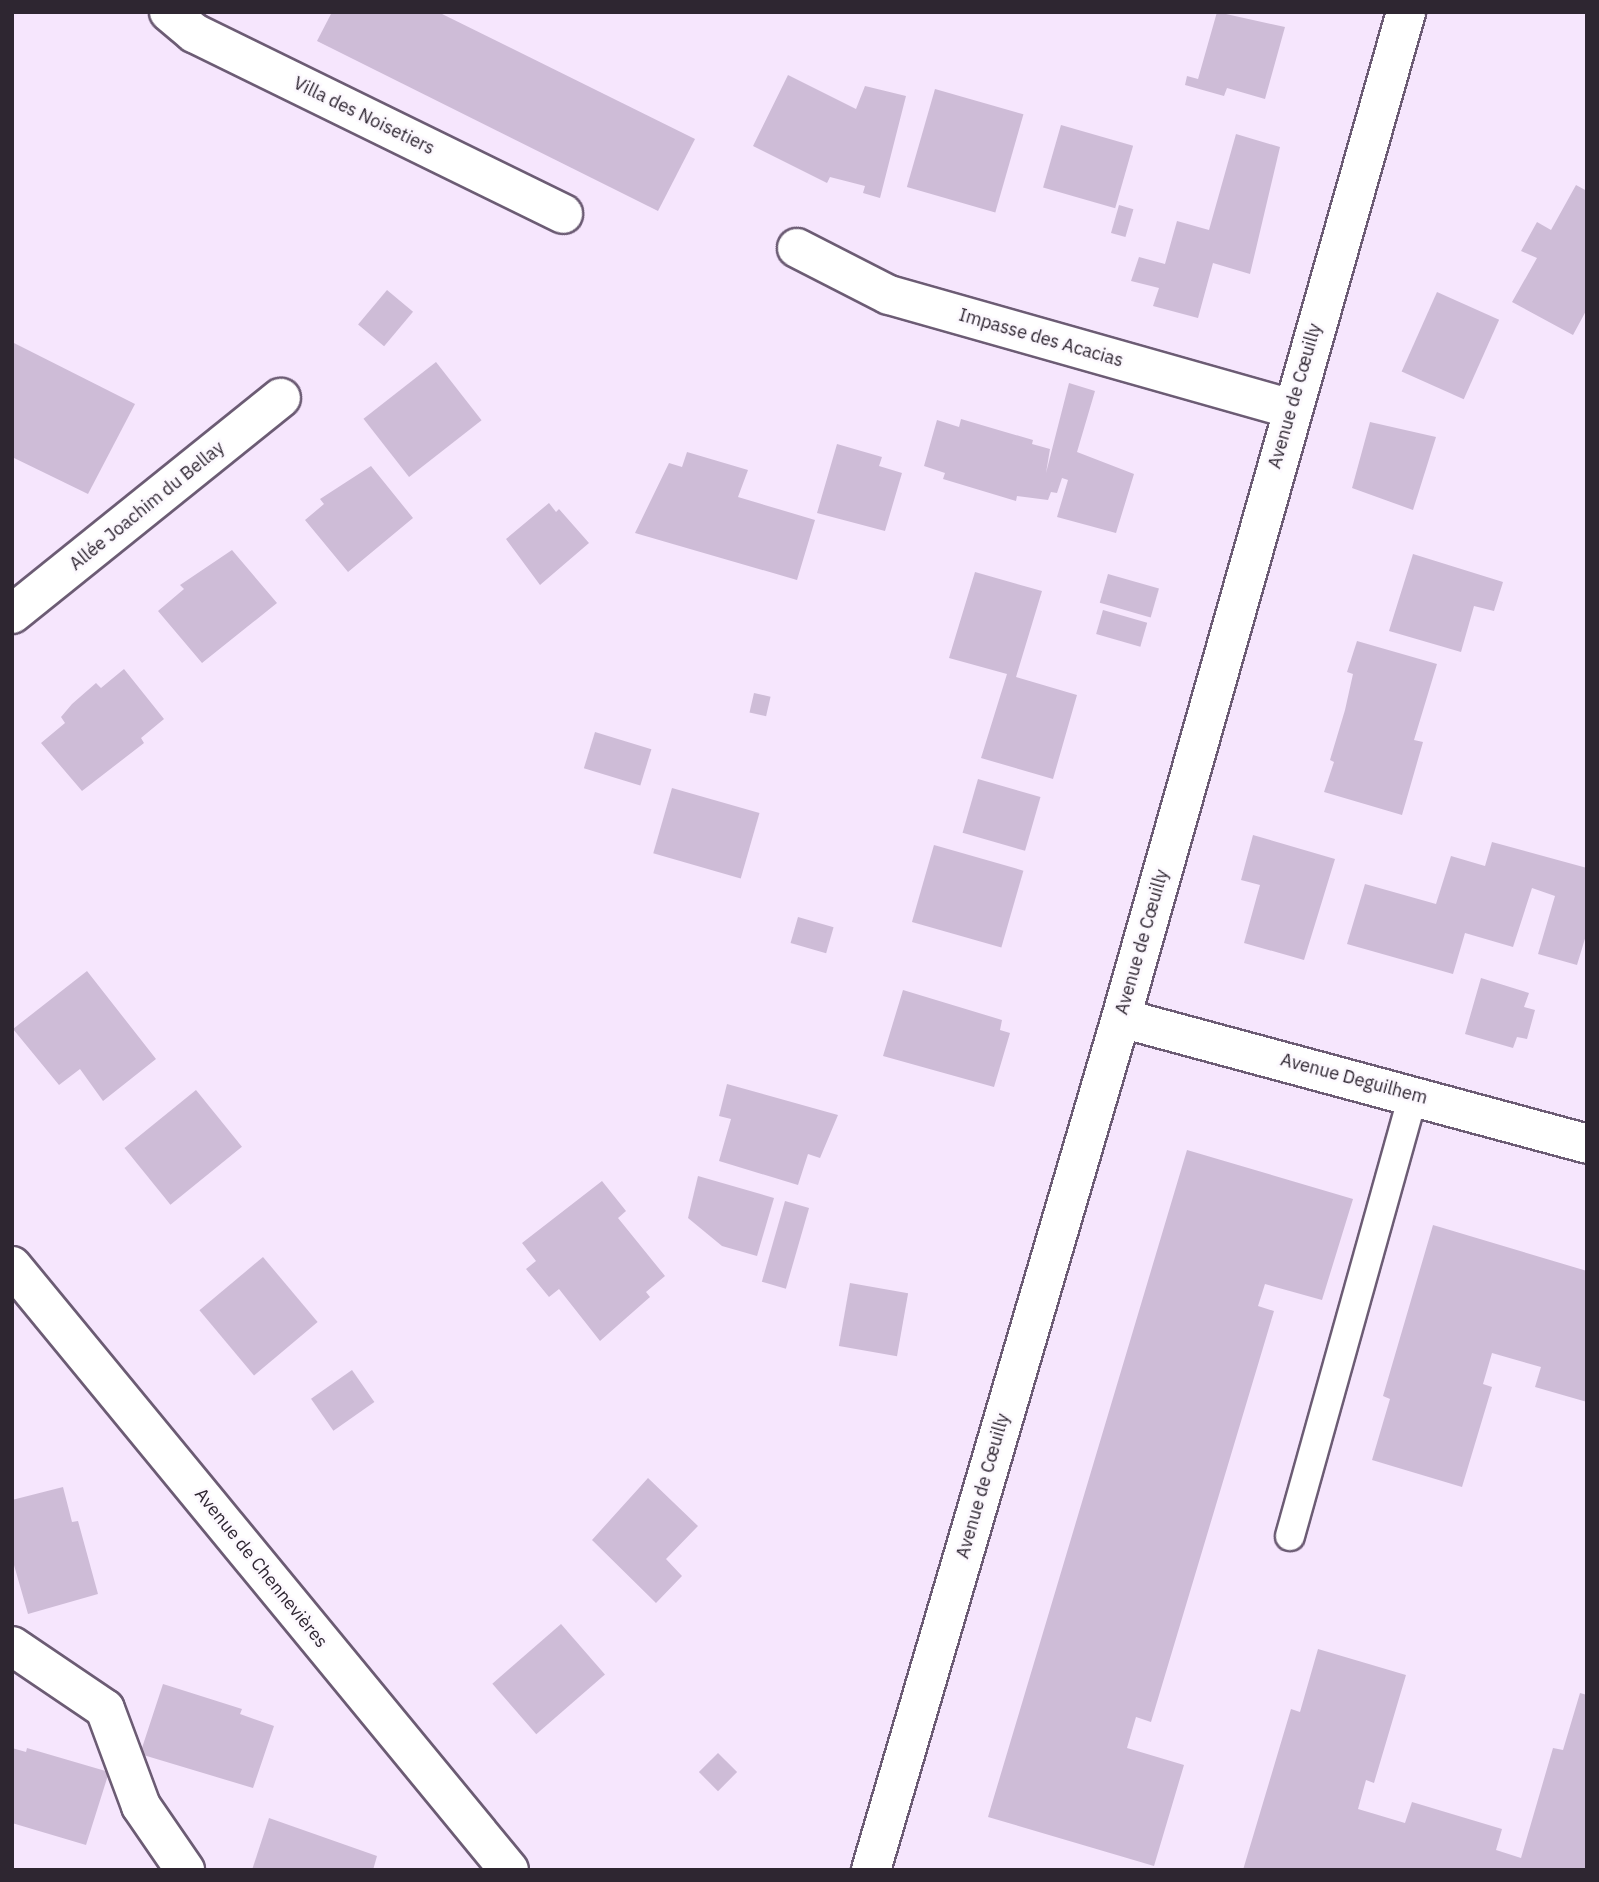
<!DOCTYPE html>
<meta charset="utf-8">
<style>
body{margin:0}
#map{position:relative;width:1599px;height:1882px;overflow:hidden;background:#f6e6fd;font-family:"IBM Plex Sans",sans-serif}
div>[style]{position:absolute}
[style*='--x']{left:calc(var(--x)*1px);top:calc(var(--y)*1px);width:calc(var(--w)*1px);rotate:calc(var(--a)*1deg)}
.building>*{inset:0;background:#cebcd7;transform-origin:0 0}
.roads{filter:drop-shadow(2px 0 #6c5c74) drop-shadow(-2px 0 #6c5c74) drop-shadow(0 2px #6c5c74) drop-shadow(0 -2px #6c5c74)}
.lane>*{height:28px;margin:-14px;padding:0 14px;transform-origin:14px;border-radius:14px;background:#fff}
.street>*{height:38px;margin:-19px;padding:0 19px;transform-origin:19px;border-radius:19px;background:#fff}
.secondary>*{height:38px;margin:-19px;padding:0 19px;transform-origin:19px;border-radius:19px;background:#fff}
span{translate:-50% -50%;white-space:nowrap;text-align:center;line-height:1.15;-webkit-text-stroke:5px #fcf8fe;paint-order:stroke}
.street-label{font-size:18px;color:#2e2631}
.frame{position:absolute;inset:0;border:14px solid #2e2631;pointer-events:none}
</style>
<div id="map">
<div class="building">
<div style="clip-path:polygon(332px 12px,438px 12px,695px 139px,658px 211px,317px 41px)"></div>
<div style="clip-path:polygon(1217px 12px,1285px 27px,1265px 99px,1227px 88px,1224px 96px,1185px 85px,1187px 76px,1198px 79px)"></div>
<div style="clip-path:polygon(788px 75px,856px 109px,865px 86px,906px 96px,880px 198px,863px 193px,865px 186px,830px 177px,827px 183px,753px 146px)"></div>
<div style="left:935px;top:89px;width:92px;height:102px;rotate:16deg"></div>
<div style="left:1061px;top:125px;width:75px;height:65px;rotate:16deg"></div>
<div style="clip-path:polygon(1236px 134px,1280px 147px,1250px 274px,1213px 263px,1198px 318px,1153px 306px,1159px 288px,1131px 281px,1139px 257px,1165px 264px,1177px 221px,1209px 230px)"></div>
<div style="clip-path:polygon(1576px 185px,1587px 191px,1587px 309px,1573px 335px,1512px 302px,1537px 258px,1521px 251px,1537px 222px,1551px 230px)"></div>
<div style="left:1119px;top:205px;width:15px;height:29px;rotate:16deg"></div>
<div style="left:387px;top:290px;width:34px;height:45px;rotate:40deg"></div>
<div style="left:1437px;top:292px;width:68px;height:87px;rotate:24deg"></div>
<div style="clip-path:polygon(12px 342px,135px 404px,88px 494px,12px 457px)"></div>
<div style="left:436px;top:362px;width:74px;height:92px;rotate:52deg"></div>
<div style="clip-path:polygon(1069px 383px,1095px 391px,1077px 452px,1134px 474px,1116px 533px,1057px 517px,1068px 480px,1062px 478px,1057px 493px,1051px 492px,1048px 500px,1017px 496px,1016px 501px,943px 479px,945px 473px,924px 466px,937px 420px,959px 427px,961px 419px,1033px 440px,1032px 444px,1050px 449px,1046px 473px)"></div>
<div style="clip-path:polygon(1370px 422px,1436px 437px,1413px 510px,1352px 488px)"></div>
<div style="clip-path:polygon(837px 444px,882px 457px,879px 466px,902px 473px,885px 531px,817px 513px)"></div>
<div style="clip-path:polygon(687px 452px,748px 470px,738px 497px,815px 520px,797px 580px,635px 533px,669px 463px,682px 467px)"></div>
<div style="clip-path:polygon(371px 466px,413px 518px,348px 572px,305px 520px,324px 504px,320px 499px)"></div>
<div style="clip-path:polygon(549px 503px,556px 512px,559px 509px,589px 543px,540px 585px,506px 539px)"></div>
<div style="clip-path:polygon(232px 550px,277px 603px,202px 663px,158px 611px,184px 589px,180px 585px)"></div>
<div style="clip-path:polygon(1413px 554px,1503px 582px,1494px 611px,1474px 606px,1461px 652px,1389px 631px)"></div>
<div style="clip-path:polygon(975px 572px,1042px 591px,1016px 677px,1077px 695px,1053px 779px,981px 758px,1007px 674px,949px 658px)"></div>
<div style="left:1108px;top:574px;width:53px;height:30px;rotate:16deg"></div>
<div style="left:1103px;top:610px;width:46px;height:25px;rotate:16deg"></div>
<div style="clip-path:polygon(1357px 641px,1437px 664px,1414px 740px,1423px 742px,1402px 815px,1324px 792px,1334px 762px,1330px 760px,1345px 710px,1353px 674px,1347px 672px)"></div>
<div style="clip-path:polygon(124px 669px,164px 719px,141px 738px,144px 743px,82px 791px,41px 743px,65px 723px,61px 717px,72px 704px,96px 683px,101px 688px)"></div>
<div style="left:754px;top:693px;width:17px;height:20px;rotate:13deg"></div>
<div style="left:595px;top:732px;width:59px;height:38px;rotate:17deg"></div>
<div style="left:978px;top:779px;width:65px;height:56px;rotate:16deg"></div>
<div style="left:672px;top:788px;width:91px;height:68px;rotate:16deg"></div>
<div style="clip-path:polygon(1253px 835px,1335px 859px,1304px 960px,1244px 943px,1260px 885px,1241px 880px)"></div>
<div style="clip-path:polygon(1492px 842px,1587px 868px,1587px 932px,1577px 965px,1538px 954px,1555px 896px,1532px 888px,1513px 947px,1465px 933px,1453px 974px,1347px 944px,1365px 884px,1436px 904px,1451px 856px,1485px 866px)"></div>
<div style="left:934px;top:845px;width:93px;height:80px;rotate:16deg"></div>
<div style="left:798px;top:917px;width:37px;height:27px;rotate:16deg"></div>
<div style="clip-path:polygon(87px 971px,156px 1059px,103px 1101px,80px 1069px,59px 1085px,13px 1029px)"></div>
<div style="clip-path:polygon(1481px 978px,1529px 993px,1524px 1007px,1535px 1010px,1527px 1039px,1517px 1037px,1513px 1048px,1465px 1034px)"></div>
<div style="clip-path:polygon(903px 990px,1002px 1020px,1000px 1030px,1010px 1033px,994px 1087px,883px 1056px)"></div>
<div style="clip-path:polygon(727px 1084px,838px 1115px,820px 1158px,808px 1154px,798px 1185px,719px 1161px,731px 1119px,719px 1116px)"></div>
<div style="left:196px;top:1090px;width:73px;height:92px;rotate:51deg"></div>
<div style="clip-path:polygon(1187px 1150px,1353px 1199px,1322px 1300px,1265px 1284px,1258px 1306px,1274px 1311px,1151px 1722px,1136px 1717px,1127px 1748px,1184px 1765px,1154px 1866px,988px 1817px)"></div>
<div style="clip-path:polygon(698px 1176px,774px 1198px,757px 1256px,722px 1246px,688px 1218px)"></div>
<div style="clip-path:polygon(602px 1181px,626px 1211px,618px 1218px,665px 1276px,646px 1292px,650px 1297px,600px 1341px,559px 1289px,549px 1297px,526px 1269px,536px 1261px,522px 1243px)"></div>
<div style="left:785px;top:1201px;width:25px;height:84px;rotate:16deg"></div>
<div style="clip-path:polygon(1433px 1225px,1587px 1271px,1587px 1402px,1535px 1387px,1541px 1367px,1492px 1353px,1483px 1384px,1492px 1387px,1462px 1487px,1372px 1460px,1390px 1399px,1383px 1396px)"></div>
<div style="left:263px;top:1257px;width:85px;height:83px;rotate:50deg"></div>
<div style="left:850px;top:1283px;width:59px;height:64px;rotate:10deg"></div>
<div style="left:352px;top:1370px;width:39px;height:50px;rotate:55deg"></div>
<div style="clip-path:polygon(648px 1478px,698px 1526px,666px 1559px,682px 1576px,656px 1603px,592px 1540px)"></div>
<div style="clip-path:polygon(63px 1487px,72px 1522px,78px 1521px,98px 1594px,28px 1614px,12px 1558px,12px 1500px)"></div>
<div style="left:561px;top:1624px;width:67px;height:91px;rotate:49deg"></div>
<div style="clip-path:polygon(1318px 1649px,1406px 1675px,1374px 1783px,1366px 1780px,1358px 1809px,1405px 1823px,1412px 1802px,1502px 1829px,1496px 1850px,1521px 1858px,1553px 1748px,1563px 1750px,1580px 1693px,1587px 1695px,1587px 1870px,1243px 1870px,1291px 1709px,1300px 1712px)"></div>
<div style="clip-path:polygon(163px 1684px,242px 1709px,240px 1714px,274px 1726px,253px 1788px,140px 1754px)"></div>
<div style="clip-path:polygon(12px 1748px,26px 1752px,27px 1748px,109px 1772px,86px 1845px,12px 1823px)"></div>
<div style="left:718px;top:1753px;width:27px;height:27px;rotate:45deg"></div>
<div style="clip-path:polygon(269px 1818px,377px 1856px,373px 1870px,252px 1870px)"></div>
</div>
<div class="roads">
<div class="lane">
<div style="--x:1290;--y:1536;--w:459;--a:-74.4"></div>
</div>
<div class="street">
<div style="--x:169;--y:12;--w:33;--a:40"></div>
<div style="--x:194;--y:33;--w:411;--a:26.1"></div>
<div style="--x:797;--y:248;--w:103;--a:27.1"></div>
<div style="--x:889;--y:295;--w:419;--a:15.8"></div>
<div style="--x:12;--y:614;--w:345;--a:-38.8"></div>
<div style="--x:1121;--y:1018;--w:483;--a:15.1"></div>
<div style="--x:12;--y:1266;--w:782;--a:50.55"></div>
<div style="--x:12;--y:1646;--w:112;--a:34.1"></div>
<div style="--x:105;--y:1709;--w:103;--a:69.6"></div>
<div style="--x:141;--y:1806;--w:78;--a:55.5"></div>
</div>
<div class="secondary">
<div style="--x:871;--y:1870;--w:888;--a:-73.65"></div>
<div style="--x:1121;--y:1018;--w:1046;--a:-74.18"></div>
</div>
</div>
<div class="street-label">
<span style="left:364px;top:116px;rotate:26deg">Villa des Noisetiers</span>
<span style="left:1041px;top:338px;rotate:16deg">Impasse des Acacias</span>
<span style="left:1295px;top:396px;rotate:-74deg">Avenue de Cœuilly</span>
<span style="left:147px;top:506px;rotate:-39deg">Allée Joachim du Bellay</span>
<span style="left:1142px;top:942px;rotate:-74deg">Avenue de Cœuilly</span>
<span style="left:1354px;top:1079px;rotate:15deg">Avenue Deguilhem</span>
<span style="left:983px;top:1486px;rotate:-74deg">Avenue de Cœuilly</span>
<span style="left:261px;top:1568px;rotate:51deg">Avenue de Chennevières</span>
</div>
<div class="frame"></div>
</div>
